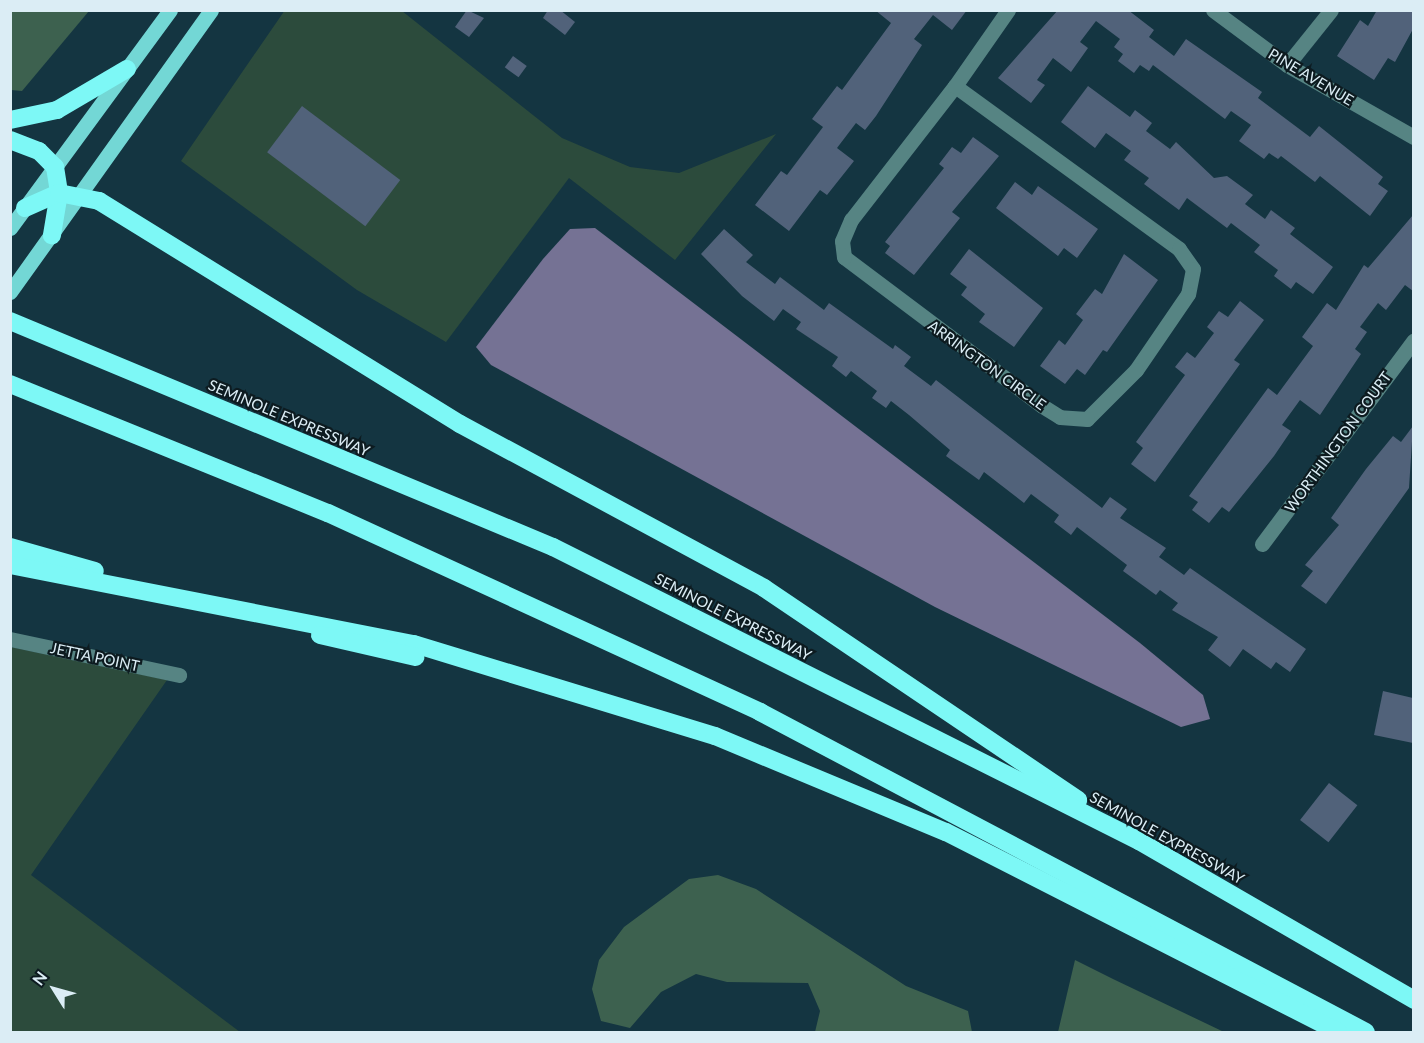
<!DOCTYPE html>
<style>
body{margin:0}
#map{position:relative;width:1424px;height:1043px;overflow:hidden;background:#143541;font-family:Lato,sans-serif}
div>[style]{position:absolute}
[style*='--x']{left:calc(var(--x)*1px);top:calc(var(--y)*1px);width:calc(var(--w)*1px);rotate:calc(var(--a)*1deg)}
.green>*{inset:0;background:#2c4b3c}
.forest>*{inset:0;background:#3d614f}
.water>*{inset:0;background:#757294}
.building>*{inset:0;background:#51627a;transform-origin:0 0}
.minor>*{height:15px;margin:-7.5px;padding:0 7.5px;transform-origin:7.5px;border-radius:7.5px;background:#568483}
.major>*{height:15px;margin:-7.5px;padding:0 7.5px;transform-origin:7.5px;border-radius:7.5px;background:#73d7d5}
.highway>*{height:18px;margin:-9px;padding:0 9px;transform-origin:9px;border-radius:9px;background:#7df8f6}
span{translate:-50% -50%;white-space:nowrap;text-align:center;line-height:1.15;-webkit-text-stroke:4.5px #0d1b20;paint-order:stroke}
.street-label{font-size:15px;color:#dbedf5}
.frame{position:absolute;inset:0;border:12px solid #dbedf5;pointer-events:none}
.north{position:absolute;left:24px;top:959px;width:60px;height:60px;-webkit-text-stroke:4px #0d1b20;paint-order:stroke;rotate:307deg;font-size:16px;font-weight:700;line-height:24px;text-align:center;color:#dbedf5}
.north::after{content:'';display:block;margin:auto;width:21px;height:27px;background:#dbedf5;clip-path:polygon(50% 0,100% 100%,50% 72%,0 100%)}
</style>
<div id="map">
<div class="green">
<div style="clip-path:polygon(285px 10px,402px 11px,562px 138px,630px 167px,679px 173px,776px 134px,675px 260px,569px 178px,446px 342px,357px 290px,181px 161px)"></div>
<div style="clip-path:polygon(11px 647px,167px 680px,31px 875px,240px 1032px,11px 1032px)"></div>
</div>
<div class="forest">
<div style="clip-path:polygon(10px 11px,89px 11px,22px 91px,11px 90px)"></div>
<div style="clip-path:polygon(718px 875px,756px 889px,906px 986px,968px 1011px,972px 1032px,815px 1032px,820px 1011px,808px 983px,727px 982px,696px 974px,661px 992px,630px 1028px,601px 1021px,592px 989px,599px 960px,624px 927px,689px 879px)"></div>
<div style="clip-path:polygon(1075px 960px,1113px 979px,1224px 1032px,1058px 1032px)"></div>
</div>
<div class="water">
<div style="clip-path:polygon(595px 228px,1140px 643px,1203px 695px,1210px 719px,1181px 727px,935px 607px,491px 365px,476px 347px,543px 259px,570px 229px)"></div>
</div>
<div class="building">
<div style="clip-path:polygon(467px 10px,484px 18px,469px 37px,455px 27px)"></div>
<div style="clip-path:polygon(548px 10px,560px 10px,575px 22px,565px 35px,543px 18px)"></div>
<div style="clip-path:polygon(875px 10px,967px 10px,952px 30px,933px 15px,914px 39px,922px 45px,876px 116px,865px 130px,856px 123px,837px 148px,854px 161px,827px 195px,820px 190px,789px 231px,755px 205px,781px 171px,787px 175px,823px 127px,812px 119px,837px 86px,842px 90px,891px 23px)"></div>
<div style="clip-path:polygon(1058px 10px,1128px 10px,1154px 30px,1149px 37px,1174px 56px,1186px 39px,1262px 92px,1258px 98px,1310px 137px,1319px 126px,1383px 177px,1378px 184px,1388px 191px,1370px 216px,1320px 176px,1315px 182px,1281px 156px,1278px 159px,1269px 153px,1264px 159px,1239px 141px,1251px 125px,1231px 111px,1225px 119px,1153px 65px,1149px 71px,1140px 65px,1134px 73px,1118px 61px,1123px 54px,1114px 47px,1120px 39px,1096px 21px,1080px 42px,1088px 48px,1071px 72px,1053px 58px,1037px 80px,1045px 85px,1031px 103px,998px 78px)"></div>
<div style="clip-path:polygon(1377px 10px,1413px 10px,1413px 29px,1395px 62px,1388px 58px,1374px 80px,1337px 56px,1360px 20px,1368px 26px)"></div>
<div style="left:513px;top:56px;width:17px;height:14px;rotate:36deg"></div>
<div style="clip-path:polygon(1088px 86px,1130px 117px,1135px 110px,1152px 123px,1146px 131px,1170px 149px,1176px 142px,1214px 178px,1227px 176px,1253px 195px,1245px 204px,1265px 219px,1271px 210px,1295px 228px,1290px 234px,1333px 267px,1313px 294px,1296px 282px,1291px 289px,1274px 276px,1278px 270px,1254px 252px,1260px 245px,1231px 223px,1227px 228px,1187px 198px,1179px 210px,1144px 184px,1149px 178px,1124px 160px,1131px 151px,1106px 133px,1095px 148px,1061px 122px)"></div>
<div style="left:302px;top:106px;width:123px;height:58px;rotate:37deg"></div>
<div style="clip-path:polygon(973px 137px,999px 156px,952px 212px,960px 218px,914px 275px,885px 253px,890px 246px,885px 242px,944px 168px,939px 164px,952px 147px,961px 153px)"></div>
<div style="clip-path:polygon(1015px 182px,1032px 195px,1038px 186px,1098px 229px,1077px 258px,1064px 248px,1058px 256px,996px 208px)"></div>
<div style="clip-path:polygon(1413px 215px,1413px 291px,1405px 285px,1386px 310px,1378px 303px,1360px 327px,1367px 332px,1355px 349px,1361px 354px,1320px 415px,1300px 400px,1282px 425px,1291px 431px,1274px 456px,1229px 512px,1222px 507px,1209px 523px,1192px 510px,1198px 502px,1189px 496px,1268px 388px,1277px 395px,1313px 346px,1302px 337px,1327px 303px,1336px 310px,1364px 265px,1368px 268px)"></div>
<div style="clip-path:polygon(724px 229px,753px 255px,746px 262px,775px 284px,780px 277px,824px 310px,829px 303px,893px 349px,895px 345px,911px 357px,904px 366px,931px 386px,936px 380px,1102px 508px,1110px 497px,1127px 509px,1120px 518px,1166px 548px,1159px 557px,1184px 575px,1190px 568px,1306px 649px,1290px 672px,1276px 662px,1271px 669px,1243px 649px,1230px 667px,1208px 650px,1218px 637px,1172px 610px,1178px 603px,1160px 590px,1156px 595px,1123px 571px,1127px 565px,1077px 527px,1071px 535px,1054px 522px,1059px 515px,1031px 494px,1024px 503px,984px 472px,979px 480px,946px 456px,950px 450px,909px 415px,891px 401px,886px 408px,872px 398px,877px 391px,851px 371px,846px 377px,832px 366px,838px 357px,796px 329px,801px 322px,783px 309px,774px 321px,742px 296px,701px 254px)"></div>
<div style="clip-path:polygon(969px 249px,1043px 308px,1014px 347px,979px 322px,985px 314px,961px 295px,967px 287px,950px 274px)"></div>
<div style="clip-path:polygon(1124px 254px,1158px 280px,1107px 352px,1103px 350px,1085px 375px,1077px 369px,1065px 384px,1040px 366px,1059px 340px,1065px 345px,1083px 320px,1076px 314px,1095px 289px,1102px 294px)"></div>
<div style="clip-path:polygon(1240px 301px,1264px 320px,1234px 360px,1240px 364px,1155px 482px,1131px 464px,1143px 448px,1136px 442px,1185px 375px,1175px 367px,1187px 352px,1195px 358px,1214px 333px,1207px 327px,1219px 311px,1228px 317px)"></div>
<div style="clip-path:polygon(1413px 426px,1409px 488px,1326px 604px,1301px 586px,1313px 571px,1305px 565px,1339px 525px,1331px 518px,1366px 469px,1393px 436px,1401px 442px)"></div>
<div style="clip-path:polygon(1383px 691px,1413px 698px,1413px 743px,1374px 735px)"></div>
<div style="left:1329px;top:783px;width:36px;height:47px;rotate:38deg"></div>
</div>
<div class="minor">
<div style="--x:1213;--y:10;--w:92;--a:36.6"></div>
<div style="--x:1287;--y:65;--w:146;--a:29.6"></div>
<div style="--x:1287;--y:65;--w:70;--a:-51.3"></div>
<div style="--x:955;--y:86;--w:277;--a:36"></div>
<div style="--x:1179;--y:249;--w:24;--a:55"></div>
<div style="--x:1193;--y:269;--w:25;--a:101"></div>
<div style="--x:1188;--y:294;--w:92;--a:124.4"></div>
<div style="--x:1136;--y:370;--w:69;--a:135"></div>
<div style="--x:1087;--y:419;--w:27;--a:-176"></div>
<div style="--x:1060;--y:417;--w:22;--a:-148"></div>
<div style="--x:1041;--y:405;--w:246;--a:-143.1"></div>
<div style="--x:844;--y:257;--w:16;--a:-97"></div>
<div style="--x:842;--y:241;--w:23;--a:-67"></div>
<div style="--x:851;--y:220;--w:170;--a:-52.2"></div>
<div style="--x:955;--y:86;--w:93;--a:-55.1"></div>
<div style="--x:1262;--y:544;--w:254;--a:-53.3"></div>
<div style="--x:10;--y:639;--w:173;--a:12"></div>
</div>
<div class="major">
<div style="--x:10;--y:228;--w:270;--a:-53.7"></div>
<div style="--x:10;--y:292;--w:346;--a:-54.5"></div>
</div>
<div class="highway">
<div style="--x:10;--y:120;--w:48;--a:-12"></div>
<div style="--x:57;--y:110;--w:81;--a:-30.4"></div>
<div style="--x:10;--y:140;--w:31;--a:21"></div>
<div style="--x:39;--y:151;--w:23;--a:45"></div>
<div style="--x:55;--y:167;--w:26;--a:81"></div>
<div style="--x:59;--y:193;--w:43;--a:99.5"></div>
<div style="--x:25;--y:208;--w:37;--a:-24"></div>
<div style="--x:59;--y:193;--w:41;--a:11.3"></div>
<div style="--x:99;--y:201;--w:424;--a:31.7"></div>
<div style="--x:460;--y:424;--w:345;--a:28.3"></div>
<div style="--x:764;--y:588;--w:379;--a:34"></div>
<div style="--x:10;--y:321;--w:588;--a:22.6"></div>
<div style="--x:553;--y:547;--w:656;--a:26.64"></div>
<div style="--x:1139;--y:841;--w:318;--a:30"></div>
<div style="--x:10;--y:384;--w:343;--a:22.1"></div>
<div style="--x:328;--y:513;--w:476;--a:24.7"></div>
<div style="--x:760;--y:712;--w:685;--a:27.84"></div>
<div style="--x:10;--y:547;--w:88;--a:15.8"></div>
<div style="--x:10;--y:565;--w:412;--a:11.1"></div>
<div style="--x:414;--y:644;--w:315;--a:17"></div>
<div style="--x:715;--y:736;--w:250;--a:22.6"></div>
<div style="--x:946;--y:832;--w:440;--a:27"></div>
<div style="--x:320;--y:635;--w:98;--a:12.9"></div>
</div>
<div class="street-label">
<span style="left:1311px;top:77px;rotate:31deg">PINE AVENUE</span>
<span style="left:987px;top:365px;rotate:36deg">ARRINGTON CIRCLE</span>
<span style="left:289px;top:418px;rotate:23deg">SEMINOLE EXPRESSWAY</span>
<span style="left:1338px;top:442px;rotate:-54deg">WORTHINGTON COURT</span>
<span style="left:733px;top:617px;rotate:27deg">SEMINOLE EXPRESSWAY</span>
<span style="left:95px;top:657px;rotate:12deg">JETTA POINT</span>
<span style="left:1167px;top:838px;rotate:29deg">SEMINOLE EXPRESSWAY</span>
</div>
<div class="frame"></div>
<div class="north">N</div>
</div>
